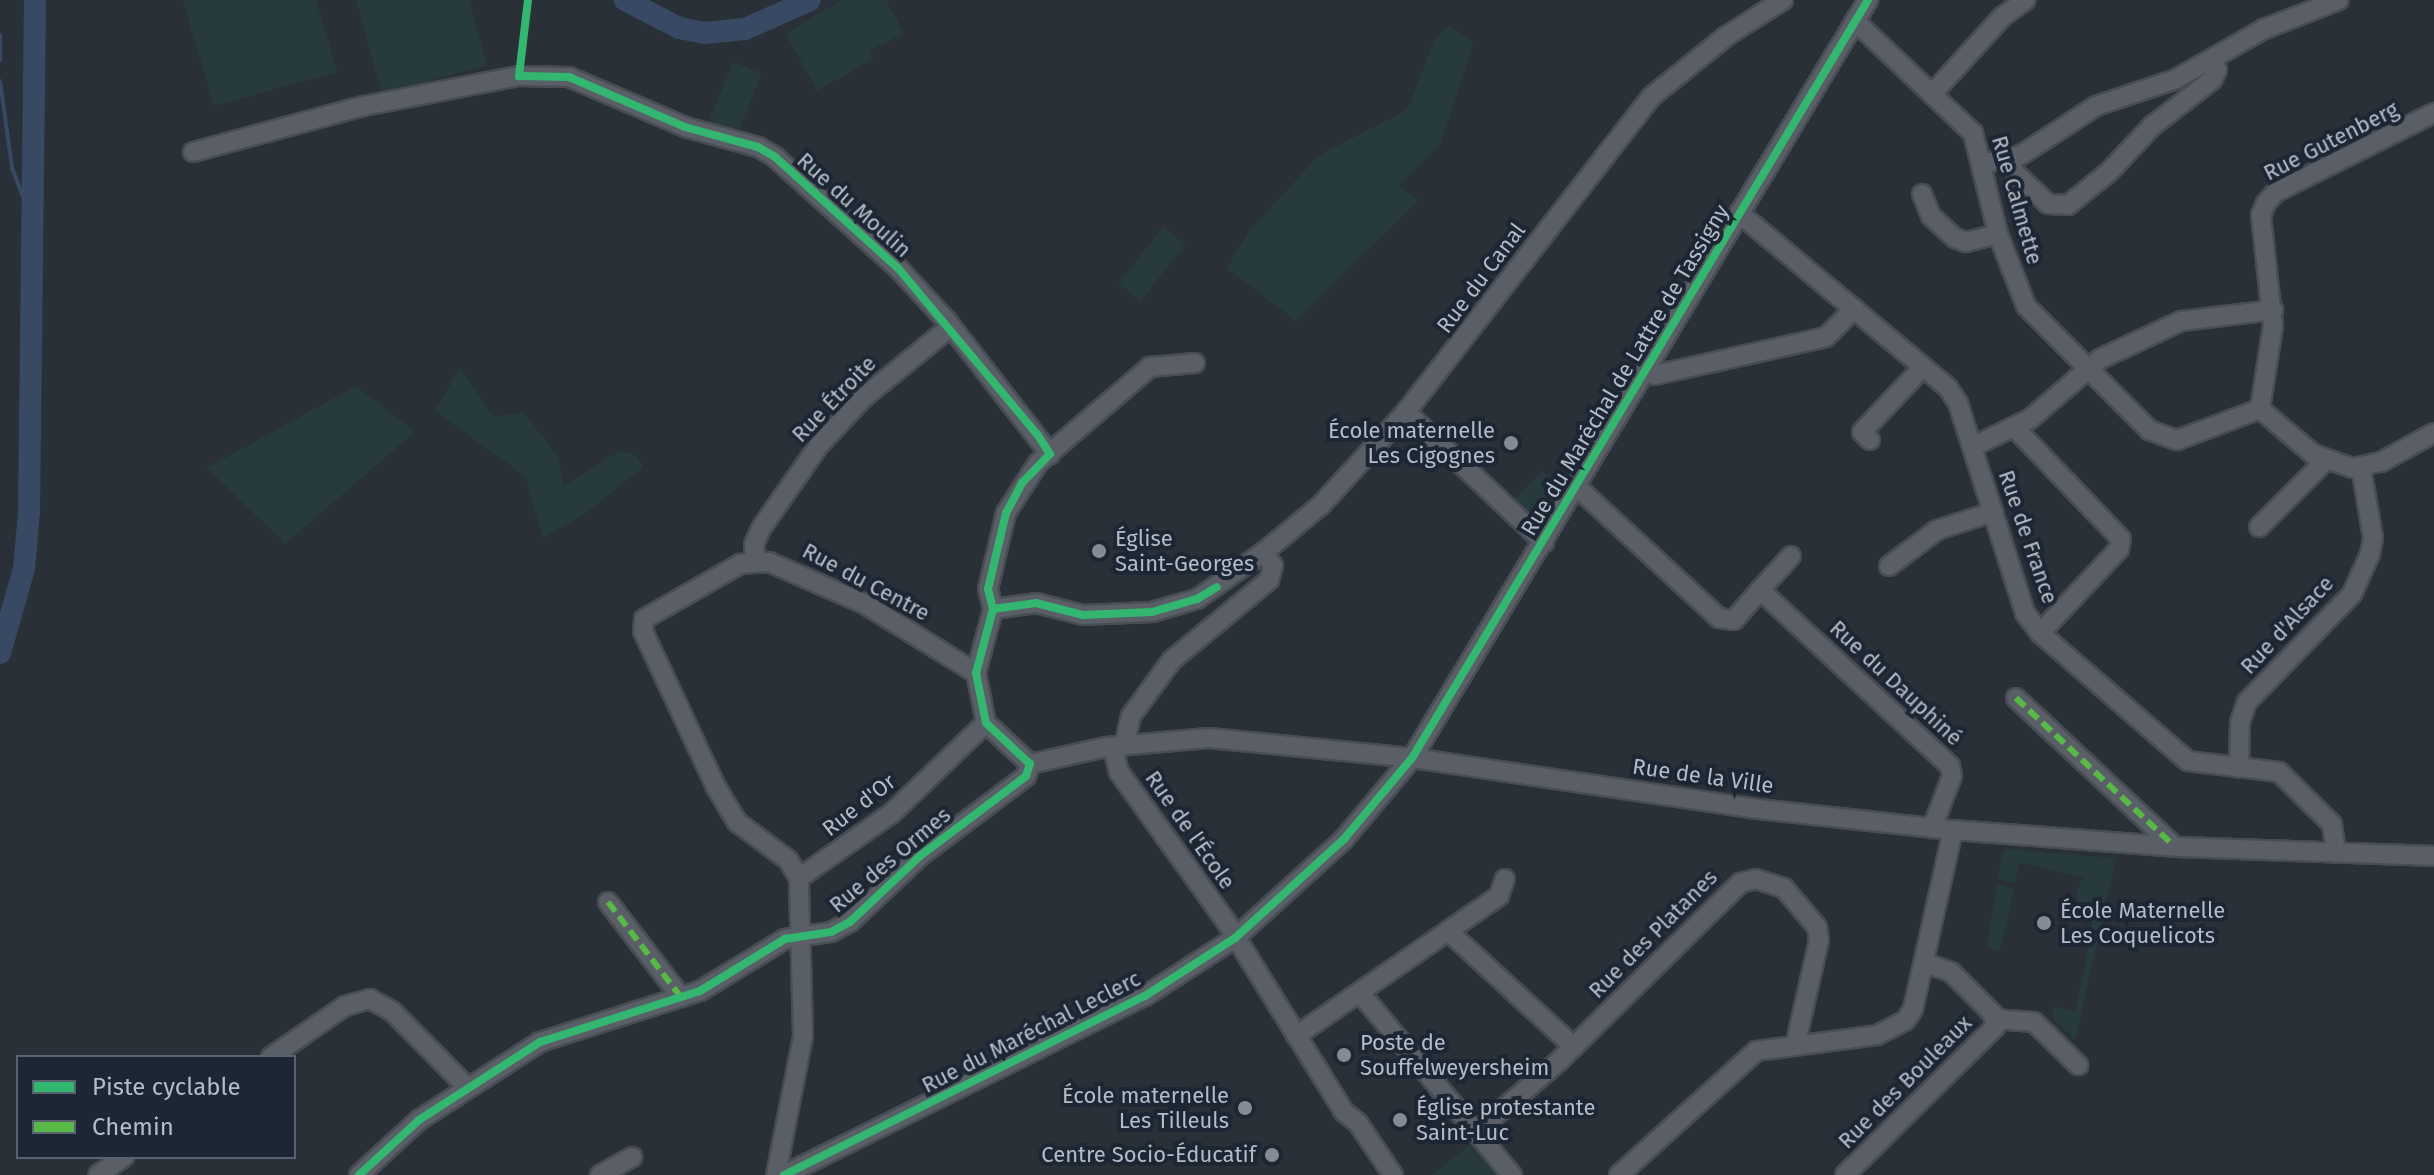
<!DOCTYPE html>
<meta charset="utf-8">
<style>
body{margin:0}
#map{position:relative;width:2434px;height:1175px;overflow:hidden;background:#2a3038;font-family:"Fira Sans",sans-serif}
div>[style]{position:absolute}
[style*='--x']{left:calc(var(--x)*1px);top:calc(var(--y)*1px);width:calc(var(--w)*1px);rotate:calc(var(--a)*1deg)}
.green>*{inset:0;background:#273a3e;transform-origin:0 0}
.stream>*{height:4px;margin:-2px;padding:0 2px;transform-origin:2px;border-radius:2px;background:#384963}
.river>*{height:22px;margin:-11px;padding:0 11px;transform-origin:11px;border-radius:11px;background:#384963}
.roads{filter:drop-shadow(2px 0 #484c53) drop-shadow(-2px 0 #484c53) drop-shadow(0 2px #484c53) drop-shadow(0 -2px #484c53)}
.minor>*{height:18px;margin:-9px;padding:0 9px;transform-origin:9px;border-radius:9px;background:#5a5e66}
.quiet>*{height:6px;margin-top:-3px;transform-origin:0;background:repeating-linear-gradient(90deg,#58b947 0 12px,transparent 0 18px)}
.cycleway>*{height:8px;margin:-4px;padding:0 4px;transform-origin:4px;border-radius:4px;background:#33b770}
.dots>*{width:22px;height:22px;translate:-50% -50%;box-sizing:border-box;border:4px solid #1d2633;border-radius:50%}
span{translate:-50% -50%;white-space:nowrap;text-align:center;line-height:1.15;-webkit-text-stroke:8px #1d2633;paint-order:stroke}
.street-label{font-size:22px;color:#b4bcc9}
.poi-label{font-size:22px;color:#b4bcc9}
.right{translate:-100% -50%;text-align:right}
.left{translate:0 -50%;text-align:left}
.legend{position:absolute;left:16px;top:1055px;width:280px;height:104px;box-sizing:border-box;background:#1d2633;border:2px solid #59626f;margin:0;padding:10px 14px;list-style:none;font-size:24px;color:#b4bcc9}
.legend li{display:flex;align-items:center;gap:16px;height:40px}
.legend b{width:40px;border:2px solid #59626f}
</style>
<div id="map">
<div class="green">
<div style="clip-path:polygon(183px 0,316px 0,337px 72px,214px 106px)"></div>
<div style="clip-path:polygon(356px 0,469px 0,487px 65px,382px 94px)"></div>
<div style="clip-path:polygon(841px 0,886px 0,904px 33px,869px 51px,873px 59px,817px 91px,786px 34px)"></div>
<div style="clip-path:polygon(1449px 26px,1473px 43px,1441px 142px,1399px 186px,1418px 200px,1296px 321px,1227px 268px,1248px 233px,1318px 156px,1408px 109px,1434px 40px)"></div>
<div style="left:733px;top:62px;width:31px;height:66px;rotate:22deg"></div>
<div style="left:1163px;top:227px;width:28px;height:72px;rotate:38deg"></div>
<div style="clip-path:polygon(460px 368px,494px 417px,524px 412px,557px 456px,564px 486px,620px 451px,636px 455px,643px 467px,584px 514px,543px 538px,525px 476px,435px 411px)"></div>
<div style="clip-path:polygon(356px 386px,415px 432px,285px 544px,207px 468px)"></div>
<div style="left:1543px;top:471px;width:25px;height:45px;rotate:45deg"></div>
<div style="clip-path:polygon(2004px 849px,2116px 858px,2075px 1040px,2052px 1017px,2054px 1006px,2075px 1011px,2084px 971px,2094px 912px,2077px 907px,2077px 889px,2084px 877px,2020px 863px,2015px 883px,1997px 879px)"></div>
<div style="clip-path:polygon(1997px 884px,2014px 888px,2000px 951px,1987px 948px)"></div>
<div style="clip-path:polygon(1471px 1144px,1497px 1175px,1432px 1175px)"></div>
</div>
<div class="stream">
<div style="--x:0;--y:35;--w:25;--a:90"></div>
<div style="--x:0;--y:81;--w:88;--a:82.1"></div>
<div style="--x:12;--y:168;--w:56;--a:69"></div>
</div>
<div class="river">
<div style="--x:625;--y:0;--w:61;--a:27.4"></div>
<div style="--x:679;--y:28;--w:25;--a:11"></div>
<div style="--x:704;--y:33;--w:41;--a:-5.6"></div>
<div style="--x:745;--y:29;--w:71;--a:-24"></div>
<div style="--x:0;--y:653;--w:87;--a:-74.1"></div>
<div style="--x:24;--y:569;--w:57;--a:-85"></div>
<div style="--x:29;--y:512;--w:512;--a:-89.33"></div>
</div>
<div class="roads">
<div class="minor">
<div style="--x:1855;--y:21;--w:163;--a:43.5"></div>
<div style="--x:1973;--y:133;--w:104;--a:76.1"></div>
<div style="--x:1998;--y:234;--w:77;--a:68.7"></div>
<div style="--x:2026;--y:306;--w:175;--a:45.2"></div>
<div style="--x:2149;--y:430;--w:30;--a:20"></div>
<div style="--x:2177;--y:440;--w:89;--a:-20.5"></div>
<div style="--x:2260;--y:409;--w:70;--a:40.3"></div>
<div style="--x:2313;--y:454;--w:41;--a:19.7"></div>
<div style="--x:2352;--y:468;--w:30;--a:-12"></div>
<div style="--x:2381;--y:462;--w:60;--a:-28.7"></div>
<div style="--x:1932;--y:94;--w:104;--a:-47.7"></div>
<div style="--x:2002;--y:17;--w:29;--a:-36"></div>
<div style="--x:193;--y:152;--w:177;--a:-15.1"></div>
<div style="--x:364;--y:106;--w:158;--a:-11"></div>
<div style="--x:519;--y:76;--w:50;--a:1.1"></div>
<div style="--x:569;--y:77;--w:126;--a:23.3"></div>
<div style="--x:685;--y:127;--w:76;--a:15.3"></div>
<div style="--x:758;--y:147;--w:20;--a:30"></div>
<div style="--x:775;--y:157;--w:166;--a:42.1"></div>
<div style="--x:898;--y:268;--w:71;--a:47.3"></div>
<div style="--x:946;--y:320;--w:170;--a:52.2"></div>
<div style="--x:2009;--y:159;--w:15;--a:67"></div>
<div style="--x:2015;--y:173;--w:45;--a:43.2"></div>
<div style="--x:2048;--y:204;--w:20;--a:3"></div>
<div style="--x:2068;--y:205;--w:53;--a:-38.8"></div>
<div style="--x:2109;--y:172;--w:63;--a:-46.9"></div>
<div style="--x:2152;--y:126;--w:76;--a:-37.5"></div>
<div style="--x:2212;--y:80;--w:11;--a:-63"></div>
<div style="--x:2217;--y:70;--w:12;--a:-114"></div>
<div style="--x:1981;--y:164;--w:41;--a:-12.7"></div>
<div style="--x:2021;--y:155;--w:90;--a:-33.2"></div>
<div style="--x:2096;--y:106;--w:84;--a:-18.6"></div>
<div style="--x:2176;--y:79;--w:101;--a:-29.6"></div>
<div style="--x:2264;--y:29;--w:80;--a:-21.1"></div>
<div style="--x:1922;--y:194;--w:24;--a:68"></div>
<div style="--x:1931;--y:216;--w:33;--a:43"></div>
<div style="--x:1955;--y:238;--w:12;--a:20"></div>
<div style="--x:1966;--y:242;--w:33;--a:-14"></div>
<div style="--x:1739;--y:213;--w:273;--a:39.9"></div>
<div style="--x:1948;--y:388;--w:18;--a:56"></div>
<div style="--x:1958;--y:403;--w:220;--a:72.3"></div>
<div style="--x:2025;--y:613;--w:25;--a:53"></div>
<div style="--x:2040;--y:633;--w:196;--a:40.9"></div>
<div style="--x:2188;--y:761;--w:92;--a:6.9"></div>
<div style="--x:2279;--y:772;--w:74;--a:44.5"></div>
<div style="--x:2332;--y:824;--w:29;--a:82"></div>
<div style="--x:1645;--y:372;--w:10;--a:17"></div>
<div style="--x:1655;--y:375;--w:175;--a:-12.5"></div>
<div style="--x:1826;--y:337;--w:40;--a:-45"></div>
<div style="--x:2260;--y:409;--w:84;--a:-81.1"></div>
<div style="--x:2273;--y:326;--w:112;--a:-96.2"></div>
<div style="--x:2261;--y:215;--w:13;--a:-67"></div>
<div style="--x:2266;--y:203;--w:15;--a:-48"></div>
<div style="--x:2276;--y:192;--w:177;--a:-26.6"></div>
<div style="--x:1406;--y:412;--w:190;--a:43.3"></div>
<div style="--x:2015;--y:428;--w:153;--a:46.3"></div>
<div style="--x:2121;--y:539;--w:10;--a:101"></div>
<div style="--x:2119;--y:549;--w:115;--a:133.2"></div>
<div style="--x:1870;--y:440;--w:11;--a:-135"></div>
<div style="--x:1862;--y:432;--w:89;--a:-46.8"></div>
<div style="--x:1972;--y:447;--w:64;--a:-25.8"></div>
<div style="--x:2030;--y:419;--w:92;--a:-40.6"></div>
<div style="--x:2100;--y:359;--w:89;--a:-25.1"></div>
<div style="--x:2181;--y:321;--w:93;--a:-6.8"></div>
<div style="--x:1577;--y:487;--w:193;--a:42.7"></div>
<div style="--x:1719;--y:618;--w:15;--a:8"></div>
<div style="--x:1734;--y:620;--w:40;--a:-49"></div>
<div style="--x:1760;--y:590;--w:259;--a:42.8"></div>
<div style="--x:1950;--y:766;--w:10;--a:79"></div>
<div style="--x:1952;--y:776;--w:56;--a:111"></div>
<div style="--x:2259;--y:527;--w:93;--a:-45"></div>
<div style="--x:755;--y:561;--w:17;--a:-93"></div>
<div style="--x:754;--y:544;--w:19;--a:-65"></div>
<div style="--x:762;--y:527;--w:101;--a:-55.1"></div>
<div style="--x:820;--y:444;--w:63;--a:-46.9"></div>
<div style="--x:863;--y:398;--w:111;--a:-39.1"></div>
<div style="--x:1889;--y:566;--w:60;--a:-36.9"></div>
<div style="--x:1937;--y:530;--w:59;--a:-17.8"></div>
<div style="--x:1760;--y:590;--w:46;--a:-47.6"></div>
<div style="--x:993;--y:609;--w:43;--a:-7.9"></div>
<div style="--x:1036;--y:603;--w:49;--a:14.3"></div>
<div style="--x:1083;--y:615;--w:69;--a:-2.5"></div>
<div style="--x:1152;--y:612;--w:47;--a:-16.1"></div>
<div style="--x:1197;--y:599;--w:82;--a:-35"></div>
<div style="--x:1264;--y:552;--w:74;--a:-39.5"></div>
<div style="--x:1321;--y:505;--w:126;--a:-47.6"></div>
<div style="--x:1406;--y:412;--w:399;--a:-52.1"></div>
<div style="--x:1651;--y:97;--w:95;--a:-39"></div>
<div style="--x:1725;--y:37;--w:69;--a:-32.5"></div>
<div style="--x:993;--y:609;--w:21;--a:-104"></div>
<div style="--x:988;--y:589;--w:78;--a:-76.7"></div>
<div style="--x:1006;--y:513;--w:59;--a:-57.4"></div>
<div style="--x:1038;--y:463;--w:148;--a:-40.6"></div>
<div style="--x:1150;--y:367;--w:45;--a:-5.1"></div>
<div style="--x:2016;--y:698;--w:216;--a:43.1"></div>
<div style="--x:986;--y:723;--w:60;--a:43"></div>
<div style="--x:1030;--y:764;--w:78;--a:-12.6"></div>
<div style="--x:1106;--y:747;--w:103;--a:-5"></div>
<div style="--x:1209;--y:738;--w:204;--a:5.6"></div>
<div style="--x:1412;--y:758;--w:341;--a:8.4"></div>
<div style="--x:1749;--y:808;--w:205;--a:6.2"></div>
<div style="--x:1953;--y:830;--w:229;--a:4.3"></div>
<div style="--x:2181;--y:847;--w:253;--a:2"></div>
<div style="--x:986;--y:723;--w:51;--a:-101.3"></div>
<div style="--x:976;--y:673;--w:66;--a:-75.1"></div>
<div style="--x:1124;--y:746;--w:31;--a:-77"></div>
<div style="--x:1131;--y:716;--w:69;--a:-53.8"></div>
<div style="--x:1172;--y:660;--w:126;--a:-39.5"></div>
<div style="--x:1269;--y:580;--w:15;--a:-74"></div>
<div style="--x:1273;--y:566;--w:17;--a:-123"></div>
<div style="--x:1113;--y:747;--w:26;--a:77"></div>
<div style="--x:1119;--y:772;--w:186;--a:54.4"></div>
<div style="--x:1227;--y:923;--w:222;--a:58.2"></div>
<div style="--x:1344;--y:1112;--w:18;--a:38"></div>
<div style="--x:1358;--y:1123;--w:63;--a:56.1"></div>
<div style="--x:2239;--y:768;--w:46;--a:-88.8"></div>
<div style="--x:2240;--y:722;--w:21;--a:-71"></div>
<div style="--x:2247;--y:702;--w:151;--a:-45.8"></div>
<div style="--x:2352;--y:594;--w:44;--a:-65.8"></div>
<div style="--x:2370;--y:554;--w:16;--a:-79"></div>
<div style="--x:2373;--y:538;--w:72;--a:-99.6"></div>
<div style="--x:799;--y:878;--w:113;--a:-35"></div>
<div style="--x:892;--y:813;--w:130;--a:-43.8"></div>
<div style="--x:608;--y:902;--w:120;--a:52.5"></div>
<div style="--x:1448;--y:931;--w:62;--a:-34.5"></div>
<div style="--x:1499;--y:896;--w:18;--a:-71"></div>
<div style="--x:1361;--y:994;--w:236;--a:50.2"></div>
<div style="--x:1994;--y:1019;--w:40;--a:4.3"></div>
<div style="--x:2034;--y:1022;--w:62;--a:44.3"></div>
<div style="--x:1296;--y:1036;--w:185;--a:-34.6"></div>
<div style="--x:1448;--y:931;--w:170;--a:42.6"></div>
<div style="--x:271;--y:1057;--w:90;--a:-34.6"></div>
<div style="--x:345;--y:1006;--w:26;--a:-16"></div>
<div style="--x:370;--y:999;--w:25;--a:29"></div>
<div style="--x:392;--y:1011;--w:107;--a:45.4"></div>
<div style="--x:1476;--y:1132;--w:109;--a:-40.5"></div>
<div style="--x:1559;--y:1061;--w:254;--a:-44.5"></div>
<div style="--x:1740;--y:883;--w:16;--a:-14"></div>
<div style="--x:1756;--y:879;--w:29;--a:18"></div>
<div style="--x:1784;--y:888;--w:51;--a:49.8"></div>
<div style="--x:1817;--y:927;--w:13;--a:81"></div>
<div style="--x:1819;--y:940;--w:105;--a:102.7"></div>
<div style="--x:98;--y:1175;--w:32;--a:-35"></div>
<div style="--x:359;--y:1175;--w:81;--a:-42.5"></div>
<div style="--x:419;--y:1120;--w:144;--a:-32.8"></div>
<div style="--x:540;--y:1042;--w:168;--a:-17.7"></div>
<div style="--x:700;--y:991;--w:100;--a:-31.5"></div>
<div style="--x:785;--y:939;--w:47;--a:-8.7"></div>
<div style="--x:831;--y:932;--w:21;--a:-28"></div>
<div style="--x:850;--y:922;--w:96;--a:-43.3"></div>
<div style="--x:920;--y:856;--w:133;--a:-37"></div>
<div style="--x:1026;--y:776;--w:13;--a:-72"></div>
<div style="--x:600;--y:1175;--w:37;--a:-29"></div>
<div style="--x:776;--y:1175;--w:142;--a:-79"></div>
<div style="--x:803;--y:1036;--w:158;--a:-91.5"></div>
<div style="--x:799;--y:878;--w:21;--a:-121"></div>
<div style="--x:788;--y:860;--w:64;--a:-143.3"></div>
<div style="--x:737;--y:822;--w:41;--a:-121"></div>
<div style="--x:716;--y:787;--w:172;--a:-115.1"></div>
<div style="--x:643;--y:631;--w:12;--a:-85"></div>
<div style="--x:644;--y:619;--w:111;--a:-29.8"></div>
<div style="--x:740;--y:564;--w:29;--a:-4"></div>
<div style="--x:769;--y:562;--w:105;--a:23.6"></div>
<div style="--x:865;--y:604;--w:131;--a:31.9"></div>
<div style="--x:784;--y:1175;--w:403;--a:-26.4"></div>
<div style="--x:1145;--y:996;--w:107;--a:-32.8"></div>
<div style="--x:1235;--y:938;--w:147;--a:-42.2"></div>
<div style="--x:1344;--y:839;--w:106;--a:-50"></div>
<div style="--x:1412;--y:758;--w:885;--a:-58.97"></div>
<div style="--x:1619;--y:1175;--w:185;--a:-42.1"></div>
<div style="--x:1756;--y:1051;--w:122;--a:-7.5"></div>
<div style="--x:1877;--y:1035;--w:31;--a:-27"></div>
<div style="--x:1905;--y:1021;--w:14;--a:-56"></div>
<div style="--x:1913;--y:1009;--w:183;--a:-77.4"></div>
<div style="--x:1845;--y:1175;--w:211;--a:-44.6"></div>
<div style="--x:1995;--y:1027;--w:12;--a:-95"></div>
<div style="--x:1994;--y:1015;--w:61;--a:-135"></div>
<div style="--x:1951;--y:972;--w:28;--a:-161"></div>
</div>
</div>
<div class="quiet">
<div style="--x:2016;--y:698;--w:216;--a:43.1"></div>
<div style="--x:608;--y:902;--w:120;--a:52.5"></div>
</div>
<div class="cycleway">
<div style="--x:528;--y:0;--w:77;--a:96.8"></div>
<div style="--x:519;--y:76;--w:50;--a:1.1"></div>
<div style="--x:569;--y:77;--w:126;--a:23.3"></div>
<div style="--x:685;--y:127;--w:76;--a:15.3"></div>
<div style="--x:758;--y:147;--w:20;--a:30"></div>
<div style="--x:775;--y:157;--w:166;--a:42.1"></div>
<div style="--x:898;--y:268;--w:217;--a:50.1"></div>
<div style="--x:1037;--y:434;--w:24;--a:57"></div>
<div style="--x:1050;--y:454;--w:40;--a:134"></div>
<div style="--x:1022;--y:483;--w:34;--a:118"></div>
<div style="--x:1006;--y:513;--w:78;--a:103.3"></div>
<div style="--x:988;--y:589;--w:21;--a:76"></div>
<div style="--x:993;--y:609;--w:43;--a:-7.9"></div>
<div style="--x:1036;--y:603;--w:49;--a:14.3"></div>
<div style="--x:1083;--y:615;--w:69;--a:-2.5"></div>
<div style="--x:1152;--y:612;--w:47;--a:-16.1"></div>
<div style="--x:1197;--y:599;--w:23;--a:-31"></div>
<div style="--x:359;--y:1175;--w:81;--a:-42.5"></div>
<div style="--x:419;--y:1120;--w:144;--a:-32.8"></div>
<div style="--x:540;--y:1042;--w:168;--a:-17.7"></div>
<div style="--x:700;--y:991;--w:100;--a:-31.5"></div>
<div style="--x:785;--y:939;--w:47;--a:-8.7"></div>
<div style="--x:831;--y:932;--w:21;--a:-28"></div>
<div style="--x:850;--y:922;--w:96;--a:-43.3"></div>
<div style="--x:920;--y:856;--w:133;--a:-37"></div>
<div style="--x:1026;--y:776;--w:13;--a:-72"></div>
<div style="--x:1030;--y:764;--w:60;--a:-137"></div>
<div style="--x:986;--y:723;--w:51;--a:-101.3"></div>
<div style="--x:976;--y:673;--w:66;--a:-75.1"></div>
<div style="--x:784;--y:1175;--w:403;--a:-26.4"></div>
<div style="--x:1145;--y:996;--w:107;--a:-32.8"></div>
<div style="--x:1235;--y:938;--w:147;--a:-42.2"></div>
<div style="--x:1344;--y:839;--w:106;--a:-50"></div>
<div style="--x:1412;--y:758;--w:885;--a:-58.97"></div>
</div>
<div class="dots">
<div style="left:1511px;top:443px;background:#848b96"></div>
<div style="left:1099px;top:551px;background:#848b96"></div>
<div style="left:2044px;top:923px;background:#848b96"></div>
<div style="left:1344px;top:1055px;background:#848b96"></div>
<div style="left:1245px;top:1108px;background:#848b96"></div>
<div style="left:1400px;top:1120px;background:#848b96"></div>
<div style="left:1272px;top:1155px;background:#848b96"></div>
</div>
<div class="street-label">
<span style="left:2331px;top:141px;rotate:-27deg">Rue Gutenberg</span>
<span style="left:2017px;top:200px;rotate:74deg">Rue Calmette</span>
<span style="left:854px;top:205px;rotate:42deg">Rue du Moulin</span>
<span style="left:1481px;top:278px;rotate:-53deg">Rue du Canal</span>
<span style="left:1625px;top:370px;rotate:-59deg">Rue du Maréchal de Lattre de Tassigny</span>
<span style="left:834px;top:399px;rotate:-46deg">Rue Étroite</span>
<span style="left:2028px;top:537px;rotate:71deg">Rue de France</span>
<span style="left:866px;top:582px;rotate:28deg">Rue du Centre</span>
<span style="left:2287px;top:625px;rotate:-47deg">Rue d'Alsace</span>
<span style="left:1896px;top:683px;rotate:43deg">Rue du Dauphiné</span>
<span style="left:1703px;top:776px;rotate:8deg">Rue de la Ville</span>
<span style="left:859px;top:805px;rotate:-38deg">Rue d'Or</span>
<span style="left:1190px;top:830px;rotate:55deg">Rue de l'École</span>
<span style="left:890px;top:860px;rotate:-40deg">Rue des Ormes</span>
<span style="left:1653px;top:934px;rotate:-45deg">Rue des Platanes</span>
<span style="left:1031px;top:1032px;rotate:-27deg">Rue du Maréchal Leclerc</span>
<span style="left:1905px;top:1082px;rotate:-45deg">Rue des Bouleaux</span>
</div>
<div class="poi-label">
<span class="right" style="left:1495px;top:443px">École maternelle<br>Les Cigognes</span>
<span class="left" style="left:1115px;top:551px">Église<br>Saint-Georges</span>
<span class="left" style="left:2060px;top:923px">École Maternelle<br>Les Coquelicots</span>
<span class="left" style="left:1360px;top:1055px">Poste de<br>Souffelweyersheim</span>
<span class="right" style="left:1229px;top:1108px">École maternelle<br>Les Tilleuls</span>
<span class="left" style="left:1416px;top:1120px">Église protestante<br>Saint-Luc</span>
<span class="right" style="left:1256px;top:1155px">Centre Socio-Éducatif</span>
</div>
<ul class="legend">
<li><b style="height:10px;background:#33b770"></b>Piste cyclable</li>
<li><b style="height:10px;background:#58b947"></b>Chemin</li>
</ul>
</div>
